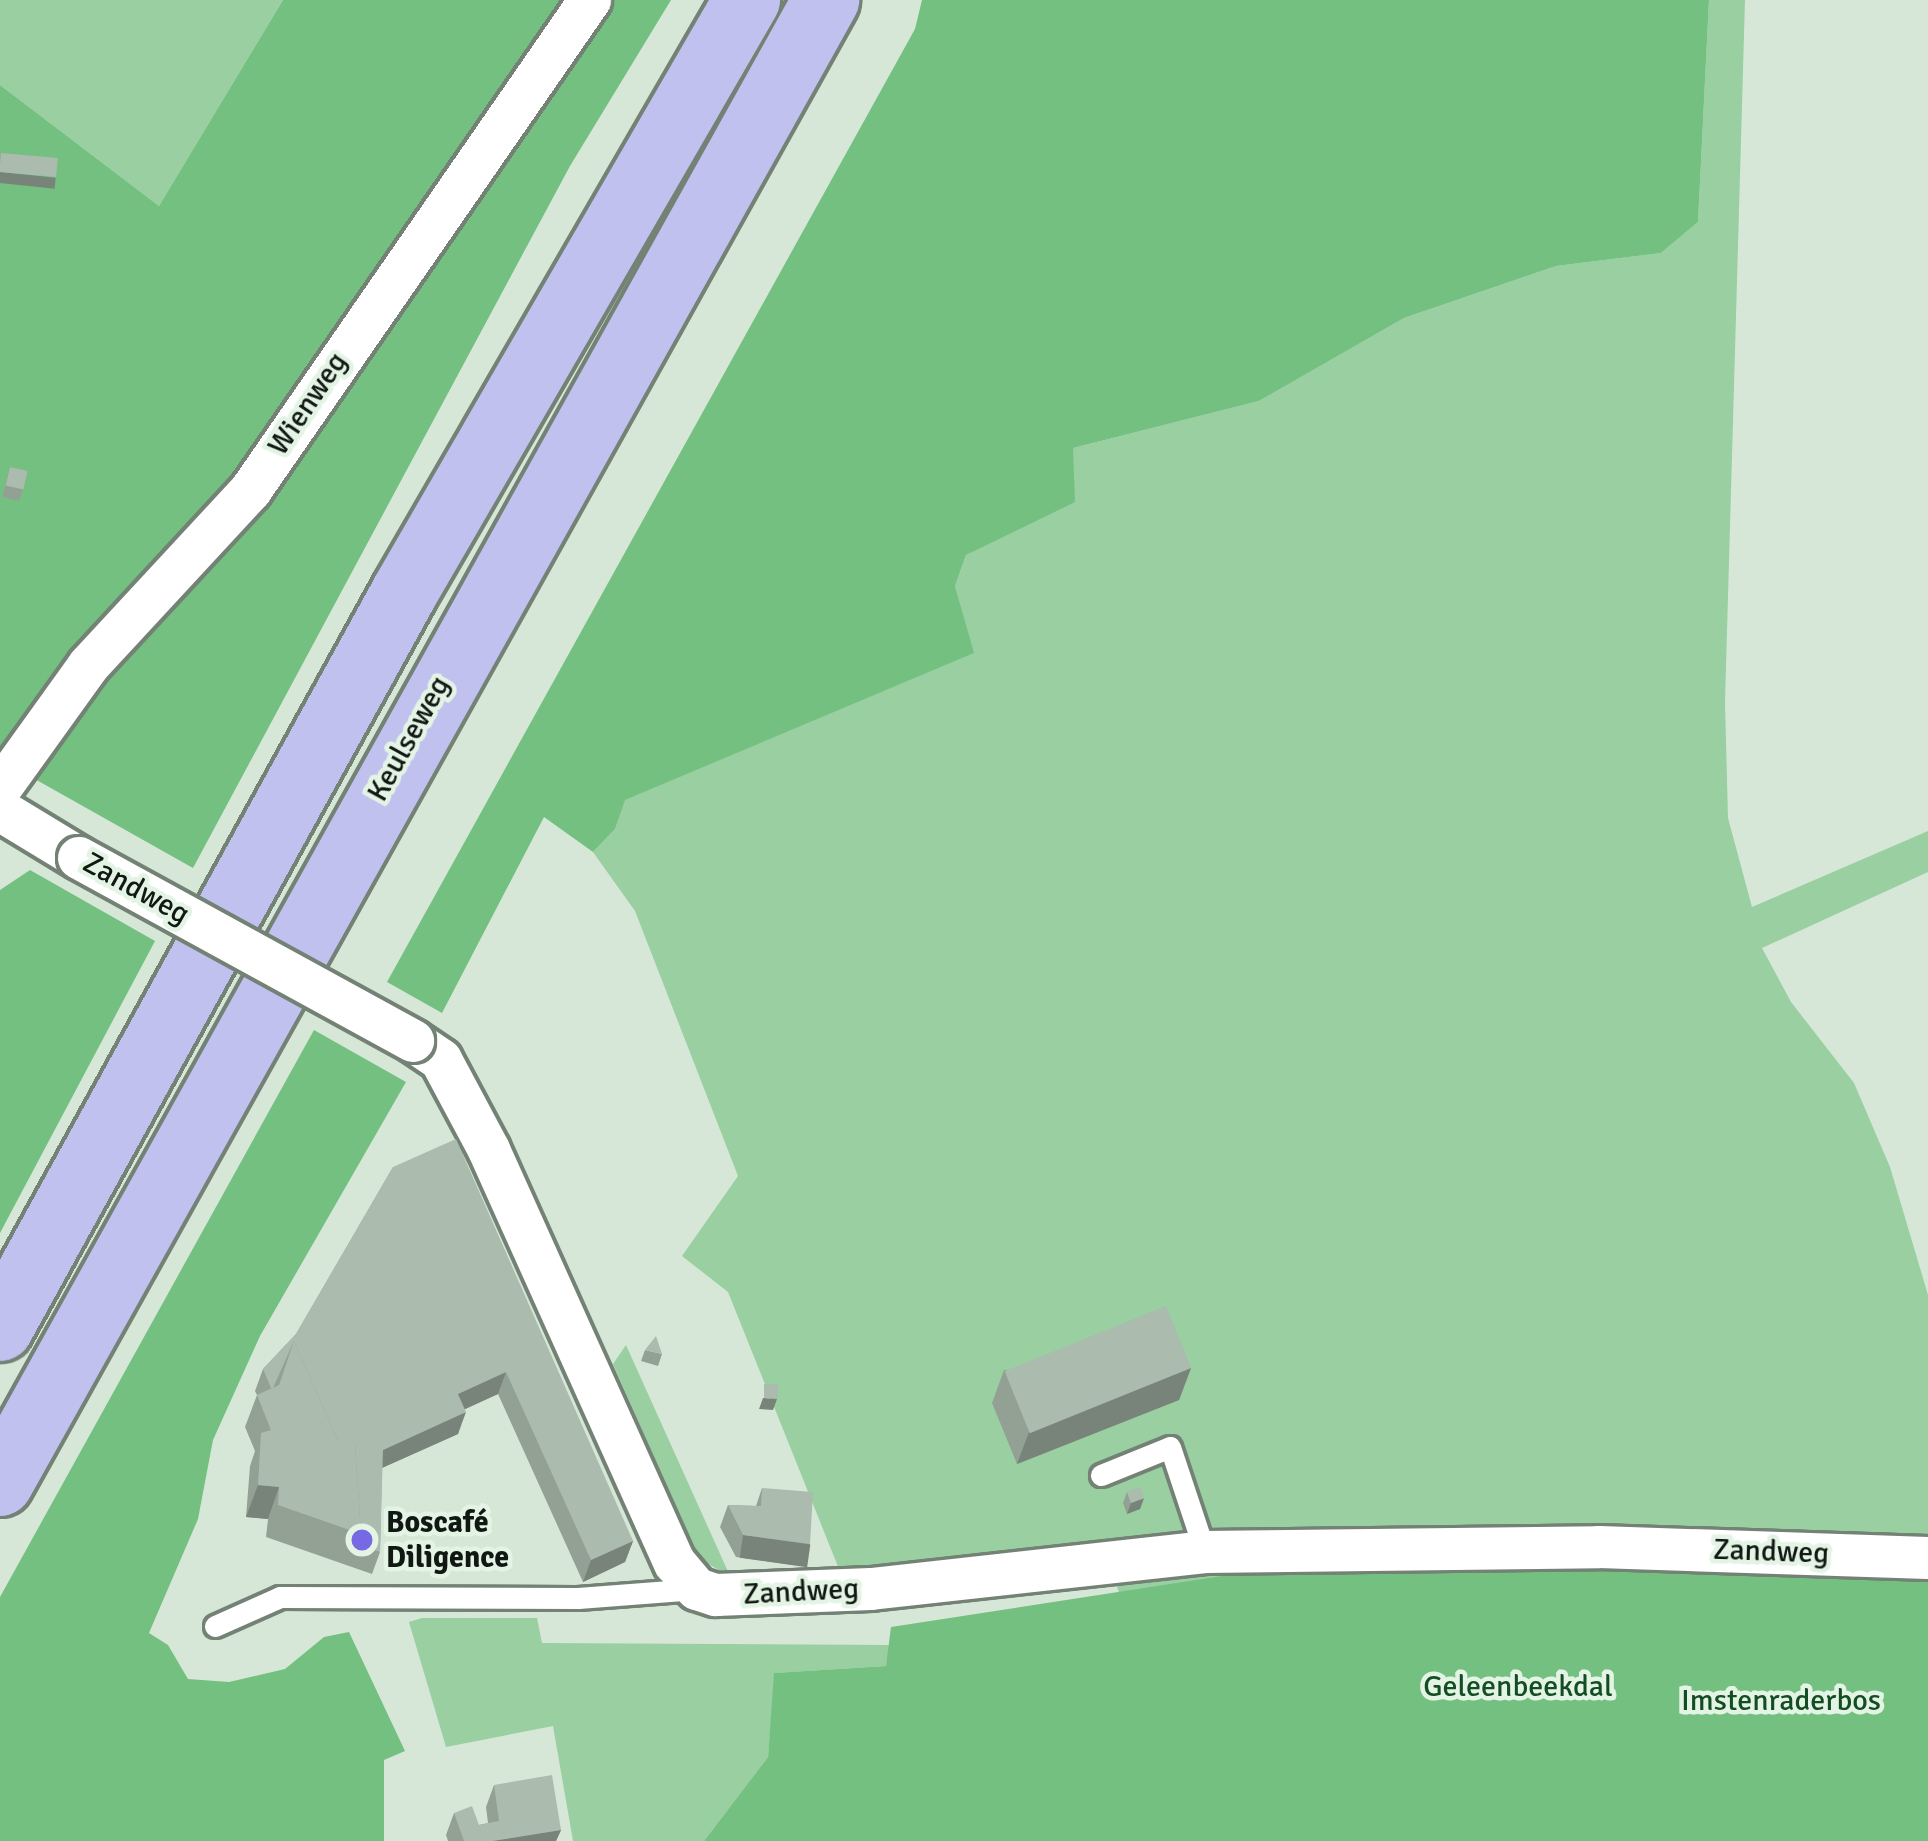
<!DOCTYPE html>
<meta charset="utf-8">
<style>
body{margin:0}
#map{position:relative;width:1928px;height:1841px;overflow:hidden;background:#d6e7d8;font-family:Signika,sans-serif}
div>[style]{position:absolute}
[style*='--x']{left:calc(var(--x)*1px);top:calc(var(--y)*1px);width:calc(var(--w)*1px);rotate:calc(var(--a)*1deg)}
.green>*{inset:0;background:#99cfa1}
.forest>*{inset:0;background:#73c081}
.roads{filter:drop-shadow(3px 0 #738275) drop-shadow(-3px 0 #738275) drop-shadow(0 3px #738275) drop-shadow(0 -3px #738275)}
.lane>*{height:21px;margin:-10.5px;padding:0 10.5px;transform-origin:10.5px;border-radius:10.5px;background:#fff}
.street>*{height:42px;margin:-21px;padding:0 21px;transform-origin:21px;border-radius:21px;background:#fff}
.highway>*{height:66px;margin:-33px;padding:0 33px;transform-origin:33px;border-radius:33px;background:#c1c1ef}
.bridges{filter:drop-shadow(3px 0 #738275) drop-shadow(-3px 0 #738275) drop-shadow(0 3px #738275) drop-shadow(0 -3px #738275)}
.street-bridge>*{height:42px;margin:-21px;padding:0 21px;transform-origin:21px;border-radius:21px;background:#fff}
.wall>*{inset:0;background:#93a195}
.shaded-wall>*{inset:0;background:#788379;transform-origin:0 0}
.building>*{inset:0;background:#abbbad;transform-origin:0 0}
.dots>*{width:33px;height:33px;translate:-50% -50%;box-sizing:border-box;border:6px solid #e3f4e5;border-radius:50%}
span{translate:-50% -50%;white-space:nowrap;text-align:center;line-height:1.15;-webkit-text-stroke:9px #e3f4e5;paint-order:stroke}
.street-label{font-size:30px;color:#111712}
.poi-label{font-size:30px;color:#111712;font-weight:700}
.left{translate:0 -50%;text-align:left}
.park-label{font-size:30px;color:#144c23}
</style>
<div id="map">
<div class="green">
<div style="clip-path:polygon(0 0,283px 0,159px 206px,0 85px)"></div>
<div style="clip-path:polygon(1709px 0,1745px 0,1725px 702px,1728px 818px,1752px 907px,1928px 831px,1928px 872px,1762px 948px,1791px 1002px,1854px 1083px,1890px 1167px,1928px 1295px,1928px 1841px,1215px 1841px,1112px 1574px,841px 1574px,728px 1292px,682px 1256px,738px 1176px,635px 911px,593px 852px,615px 829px,624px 800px,973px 653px,955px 586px,966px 555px,1015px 528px,1073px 448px,1259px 401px,1404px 318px,1556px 266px,1661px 253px,1698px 222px)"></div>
<div style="clip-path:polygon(626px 1345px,730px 1576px,688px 1553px,684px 1525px,613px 1364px)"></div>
<div style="clip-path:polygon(422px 1618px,537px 1618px,542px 1643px,890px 1645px,886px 1666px,775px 1673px,768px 1757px,704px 1841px,573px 1841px,553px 1726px,446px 1747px,409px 1622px)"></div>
</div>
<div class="forest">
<div style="clip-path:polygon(283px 0,671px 0,570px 166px,193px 868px,33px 778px,0 790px,0 85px,159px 206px)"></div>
<div style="clip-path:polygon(922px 0,1709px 0,1698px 222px,1661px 253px,1556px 266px,1404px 318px,1259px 401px,1073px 448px,1075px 502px,966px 555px,955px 586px,974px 653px,625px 800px,615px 829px,593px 852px,544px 817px,442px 1013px,387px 982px,915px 29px)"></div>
<div style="clip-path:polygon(30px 870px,155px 941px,0 1233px,0 890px)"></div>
<div style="clip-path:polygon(314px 1030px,406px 1082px,260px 1336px,213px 1440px,198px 1519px,149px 1633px,168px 1645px,188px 1679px,229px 1682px,285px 1669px,324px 1637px,349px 1632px,405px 1751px,384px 1760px,384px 1841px,0 1841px,0 1597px)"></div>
<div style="clip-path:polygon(1287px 1566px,1928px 1567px,1928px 1841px,704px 1841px,768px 1757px,774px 1673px,886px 1666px,891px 1627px)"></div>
</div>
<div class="roads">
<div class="lane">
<div style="--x:1101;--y:1475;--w:74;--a:-22.1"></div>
<div style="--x:1170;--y:1447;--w:111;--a:71.6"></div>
<div style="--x:215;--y:1626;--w:71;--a:-24"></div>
<div style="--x:280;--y:1597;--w:298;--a:0.2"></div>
<div style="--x:578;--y:1598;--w:118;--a:-4.4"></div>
</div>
<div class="street">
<div style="--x:0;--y:789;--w:153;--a:-54.3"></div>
<div style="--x:89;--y:665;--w:238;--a:-47.2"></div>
<div style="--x:251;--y:490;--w:596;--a:-55.32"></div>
<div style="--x:0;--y:810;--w:92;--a:31.3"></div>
<div style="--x:413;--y:1041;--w:34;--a:34"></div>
<div style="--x:441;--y:1060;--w:102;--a:61.9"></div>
<div style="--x:489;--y:1150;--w:453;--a:65.8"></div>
<div style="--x:675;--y:1563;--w:34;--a:50"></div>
<div style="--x:697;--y:1589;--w:20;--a:18"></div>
<div style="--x:716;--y:1595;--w:155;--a:-2.2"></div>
<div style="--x:871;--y:1589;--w:336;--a:-6.3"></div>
<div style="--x:1205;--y:1552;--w:394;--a:-0.7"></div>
<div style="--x:1599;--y:1547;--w:329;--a:1.9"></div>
</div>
<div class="highway">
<div style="--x:0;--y:1328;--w:839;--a:-61.2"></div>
<div style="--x:404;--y:593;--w:685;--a:-59.95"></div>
<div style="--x:0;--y:1483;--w:1698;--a:-60.88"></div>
</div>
</div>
<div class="bridges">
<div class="street-bridge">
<div style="--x:79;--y:858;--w:381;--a:28.7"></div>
</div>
</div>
<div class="wall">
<div style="clip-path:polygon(10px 467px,23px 490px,19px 501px,2px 497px)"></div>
<div style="clip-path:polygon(393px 1167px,633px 1541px,625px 1562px,583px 1582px,498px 1394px,465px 1409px,458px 1434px,382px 1468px,380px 1552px,372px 1574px,266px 1537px,268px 1519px,246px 1517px,250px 1466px,255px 1451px,245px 1427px,257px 1395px,255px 1391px,263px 1369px,296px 1334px)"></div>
<div style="clip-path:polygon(645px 1350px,662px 1354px,658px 1366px,641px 1361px)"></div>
<div style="clip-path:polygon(1191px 1368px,1179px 1400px,1017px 1464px,992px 1403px,1004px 1370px)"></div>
<div style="clip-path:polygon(762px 1488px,810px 1544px,802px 1566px,736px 1557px,720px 1527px,728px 1505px,756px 1506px)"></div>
<div style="clip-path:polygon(1127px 1492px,1144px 1498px,1140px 1509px,1127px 1514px,1123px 1503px)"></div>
<div style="clip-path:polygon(494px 1785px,561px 1830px,556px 1841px,448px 1841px,446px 1835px,454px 1813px,479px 1825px,488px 1823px,486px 1807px)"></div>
</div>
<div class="shaded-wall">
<div style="left:0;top:172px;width:56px;height:11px;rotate:6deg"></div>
<div style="clip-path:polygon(1191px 1368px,1179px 1400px,1017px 1464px,1029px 1432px)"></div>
<div style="clip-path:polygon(506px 1372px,498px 1394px,450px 1416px,458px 1394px)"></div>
<div style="clip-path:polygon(763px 1398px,777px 1399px,773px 1410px,759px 1409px)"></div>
<div style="clip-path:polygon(466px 1412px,458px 1434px,375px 1471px,383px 1450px)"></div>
<div style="clip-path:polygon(258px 1485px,279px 1487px,268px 1519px,246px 1517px)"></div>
<div style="clip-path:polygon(1144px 1498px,1140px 1509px,1127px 1514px,1131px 1503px)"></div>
<div style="left:743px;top:1535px;width:68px;height:23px;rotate:8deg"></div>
<div style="clip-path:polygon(633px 1541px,625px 1562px,583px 1582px,591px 1560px)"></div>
<div style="clip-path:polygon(561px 1830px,556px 1841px,492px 1841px)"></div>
</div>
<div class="building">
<div style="left:1px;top:153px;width:57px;height:19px;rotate:5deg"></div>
<div style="left:10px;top:467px;width:18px;height:19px;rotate:13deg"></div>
<div style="clip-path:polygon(456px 1139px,633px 1541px,591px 1560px,506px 1372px,458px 1394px,466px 1412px,383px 1450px,380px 1552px,358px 1544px,361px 1534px,355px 1443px,339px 1443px,294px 1341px,273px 1388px,271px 1388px,263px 1369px,296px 1334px,393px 1167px)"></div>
<div style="left:1166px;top:1306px;width:67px;height:174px;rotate:68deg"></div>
<div style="clip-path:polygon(656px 1336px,662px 1354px,645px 1350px)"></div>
<div style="clip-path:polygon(294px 1341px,339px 1443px,355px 1443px,361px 1534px,278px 1505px,279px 1487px,258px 1485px,261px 1433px,271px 1430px,257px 1395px,279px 1385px)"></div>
<div style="left:764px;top:1384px;width:14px;height:14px"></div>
<div style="left:1140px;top:1487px;width:12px;height:14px;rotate:70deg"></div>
<div style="clip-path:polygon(762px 1488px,813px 1492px,810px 1544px,743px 1535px,728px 1505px,761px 1506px)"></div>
<div style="clip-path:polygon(552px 1775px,561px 1830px,492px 1841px,464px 1841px,454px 1813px,472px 1806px,479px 1825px,499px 1821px,494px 1785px)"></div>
</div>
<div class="dots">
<div style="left:362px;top:1540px;background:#7768e3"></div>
</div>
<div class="street-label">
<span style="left:308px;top:404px;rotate:-56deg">Wienweg</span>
<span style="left:409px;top:739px;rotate:-61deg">Keulseweg</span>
<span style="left:136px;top:889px;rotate:29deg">Zandweg</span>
<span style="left:1771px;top:1552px;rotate:2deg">Zandweg</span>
<span style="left:801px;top:1592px;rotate:-3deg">Zandweg</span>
</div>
<div class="poi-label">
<span class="left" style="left:386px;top:1540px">Boscafé<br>Diligence</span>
</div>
<div class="park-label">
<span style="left:1518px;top:1687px">Geleenbeekdal</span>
<span style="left:1781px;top:1701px">Imstenraderbos</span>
</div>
</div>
